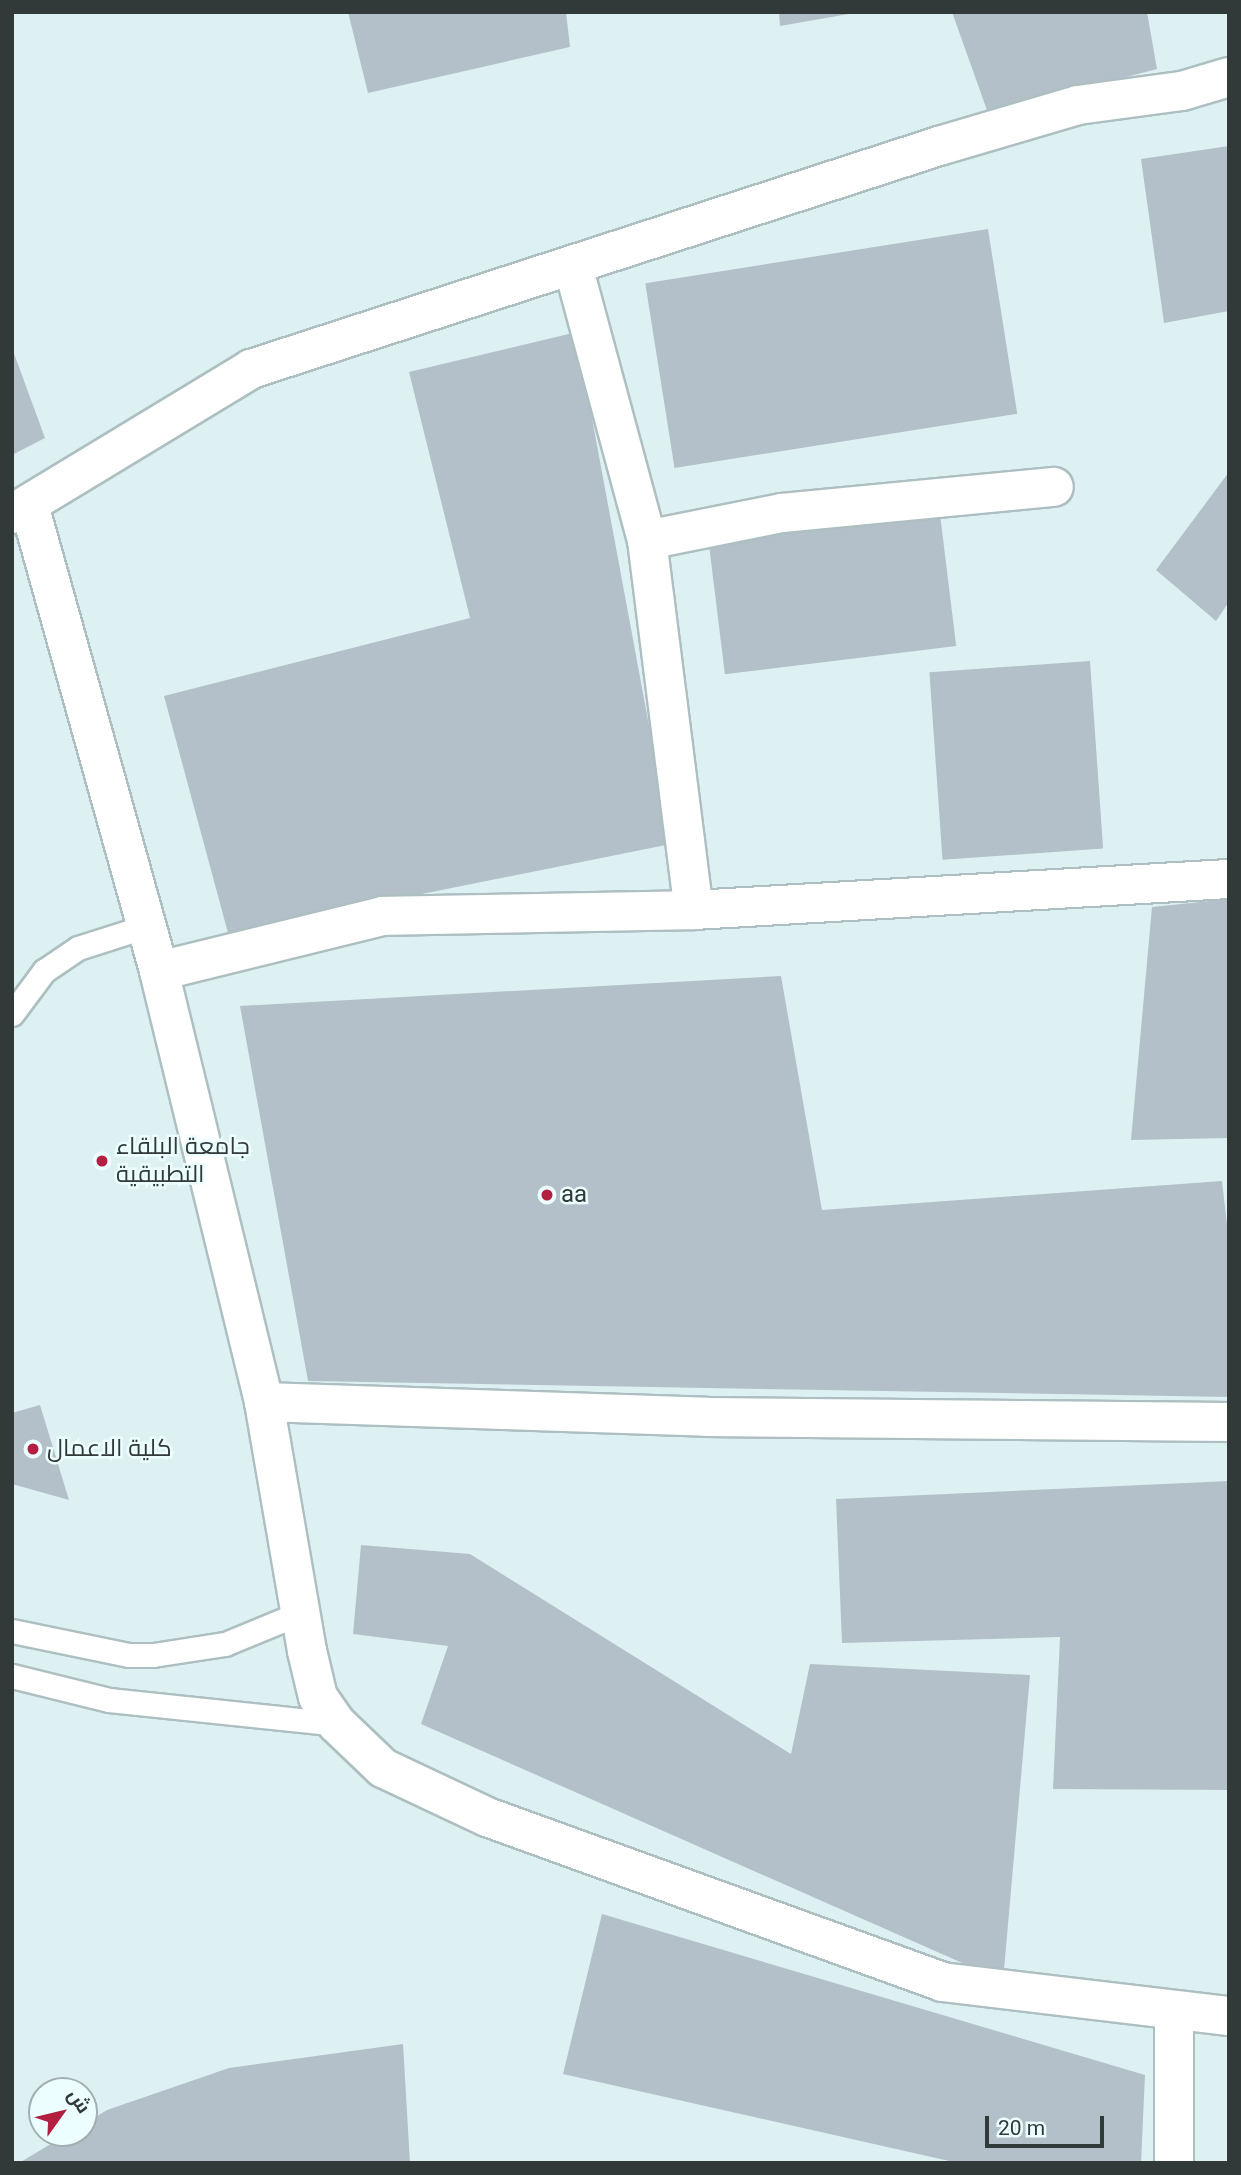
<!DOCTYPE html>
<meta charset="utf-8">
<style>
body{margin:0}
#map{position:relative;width:1241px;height:2175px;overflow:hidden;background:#def1f2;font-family:Roboto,Cairo,sans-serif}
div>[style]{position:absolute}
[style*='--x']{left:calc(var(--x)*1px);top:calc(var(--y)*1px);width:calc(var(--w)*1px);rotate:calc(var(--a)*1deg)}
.building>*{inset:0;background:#b3c0c9;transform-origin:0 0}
.roads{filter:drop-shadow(2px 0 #adbfc0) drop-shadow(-2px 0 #adbfc0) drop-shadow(0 2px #adbfc0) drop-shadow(0 -2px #adbfc0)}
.lane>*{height:23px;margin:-11.5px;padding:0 11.5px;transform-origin:11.5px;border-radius:11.5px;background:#fff}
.street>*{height:38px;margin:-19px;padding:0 19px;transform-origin:19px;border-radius:19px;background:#fff}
.secondary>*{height:38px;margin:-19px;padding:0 19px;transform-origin:19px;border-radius:19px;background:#fff}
.dots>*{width:19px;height:19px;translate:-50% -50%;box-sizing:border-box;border:4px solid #ecfeff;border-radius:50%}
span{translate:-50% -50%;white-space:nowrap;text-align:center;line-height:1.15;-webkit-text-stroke:5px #ecfeff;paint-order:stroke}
.poi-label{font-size:24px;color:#323939}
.left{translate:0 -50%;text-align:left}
.frame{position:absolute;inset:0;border:14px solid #323939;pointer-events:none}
.north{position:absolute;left:28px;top:2077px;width:70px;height:70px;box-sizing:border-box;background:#ecfeff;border:2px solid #a2afb0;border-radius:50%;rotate:56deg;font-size:19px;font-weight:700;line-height:28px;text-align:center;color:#323939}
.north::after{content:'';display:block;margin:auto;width:24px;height:32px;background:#b21f40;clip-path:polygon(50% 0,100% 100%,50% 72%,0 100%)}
.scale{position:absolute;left:985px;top:2116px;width:119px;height:32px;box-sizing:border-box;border:4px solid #323939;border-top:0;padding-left:9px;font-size:21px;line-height:24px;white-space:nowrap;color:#323939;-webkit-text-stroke:5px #ecfeff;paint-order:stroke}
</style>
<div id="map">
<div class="building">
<div style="clip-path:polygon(348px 12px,566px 12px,570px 47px,368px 93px)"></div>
<div style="clip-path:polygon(779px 12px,849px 12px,849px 14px,780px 26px)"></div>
<div style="clip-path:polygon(952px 12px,1147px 12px,1157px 69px,988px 113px)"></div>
<div style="clip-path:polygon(1229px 146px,1229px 311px,1164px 323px,1141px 159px)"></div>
<div style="left:988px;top:229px;width:187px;height:347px;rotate:81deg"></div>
<div style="clip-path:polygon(581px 331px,578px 343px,671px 844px,228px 933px,164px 696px,470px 618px,409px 372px)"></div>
<div style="clip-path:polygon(12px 348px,45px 438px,12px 455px)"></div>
<div style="clip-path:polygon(1229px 472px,1229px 602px,1216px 621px,1156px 570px)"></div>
<div style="left:939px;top:506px;width:141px;height:233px;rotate:83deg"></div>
<div style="left:1090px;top:661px;width:188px;height:161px;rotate:86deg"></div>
<div style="clip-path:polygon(1229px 899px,1229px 1138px,1131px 1140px,1152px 907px)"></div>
<div style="clip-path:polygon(781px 976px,822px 1210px,1222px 1181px,1229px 1242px,1229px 1397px,308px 1381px,240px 1006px)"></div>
<div style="clip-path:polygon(40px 1405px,69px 1500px,12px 1484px,12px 1413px)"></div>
<div style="clip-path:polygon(1229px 1481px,1229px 1790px,1053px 1789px,1060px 1637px,842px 1643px,836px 1499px)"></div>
<div style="clip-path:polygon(361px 1545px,470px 1554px,791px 1754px,810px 1664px,1030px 1675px,1003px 1981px,421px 1724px,448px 1646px,353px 1634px)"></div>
<div style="clip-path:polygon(602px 1914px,1145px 2075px,1141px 2163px,958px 2163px,563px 2074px)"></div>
<div style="clip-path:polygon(403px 2044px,410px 2163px,19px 2163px,69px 2133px,84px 2133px,84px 2124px,107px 2110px,229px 2068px)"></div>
</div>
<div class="roads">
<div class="lane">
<div style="--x:12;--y:1014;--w:54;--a:-53.3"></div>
<div style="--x:44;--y:971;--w:41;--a:-34.1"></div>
<div style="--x:78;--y:948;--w:72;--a:-17.7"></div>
<div style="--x:12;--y:1631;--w:119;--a:11.6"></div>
<div style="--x:129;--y:1655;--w:24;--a:0"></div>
<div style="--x:153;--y:1655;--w:73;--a:-8.7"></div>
<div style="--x:225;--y:1644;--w:81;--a:-22.5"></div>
<div style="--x:12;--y:1676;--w:100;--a:13.9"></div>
<div style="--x:109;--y:1700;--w:229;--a:6"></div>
</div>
<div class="street">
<div style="--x:573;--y:266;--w:284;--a:74.9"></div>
<div style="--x:647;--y:540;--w:373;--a:82.8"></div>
<div style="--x:647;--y:540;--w:138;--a:-11.3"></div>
<div style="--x:782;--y:513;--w:273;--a:-5.5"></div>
<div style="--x:159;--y:971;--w:231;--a:-13.8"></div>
<div style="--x:383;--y:916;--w:311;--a:-1.1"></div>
<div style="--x:694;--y:910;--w:536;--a:-3.32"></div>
<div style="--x:264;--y:1402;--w:443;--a:1.9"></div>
<div style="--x:707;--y:1417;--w:522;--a:0.55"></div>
<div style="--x:1174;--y:2163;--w:153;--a:-90"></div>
</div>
<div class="secondary">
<div style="--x:29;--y:505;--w:484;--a:74.4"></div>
<div style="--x:159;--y:971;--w:444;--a:76.3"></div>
<div style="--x:264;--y:1402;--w:253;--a:80.2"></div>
<div style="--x:307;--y:1651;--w:47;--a:76.6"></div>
<div style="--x:318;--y:1697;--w:33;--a:55"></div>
<div style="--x:337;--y:1724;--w:64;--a:43.7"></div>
<div style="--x:383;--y:1768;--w:115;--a:25.2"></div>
<div style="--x:487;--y:1817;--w:484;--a:19.9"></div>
<div style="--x:942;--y:1982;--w:289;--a:6.8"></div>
<div style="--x:12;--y:514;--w:280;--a:-31.2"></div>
<div style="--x:251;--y:369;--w:723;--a:-17.96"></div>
<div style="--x:939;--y:146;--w:145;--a:-16.4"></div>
<div style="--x:1078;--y:105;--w:105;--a:-7.7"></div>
<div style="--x:1182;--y:91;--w:49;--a:-16.6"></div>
</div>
</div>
<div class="dots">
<div style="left:102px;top:1161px;background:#b21f40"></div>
<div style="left:547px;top:1195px;background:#b21f40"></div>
<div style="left:33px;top:1449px;background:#b21f40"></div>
</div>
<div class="poi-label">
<span class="left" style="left:116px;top:1161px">جامعة البلقاء<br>التطبيقية</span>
<span class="left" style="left:561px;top:1195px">aa</span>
<span class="left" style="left:47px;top:1449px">كلية الاعمال</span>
</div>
<div class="frame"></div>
<div class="north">ش</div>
<div class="scale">20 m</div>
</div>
